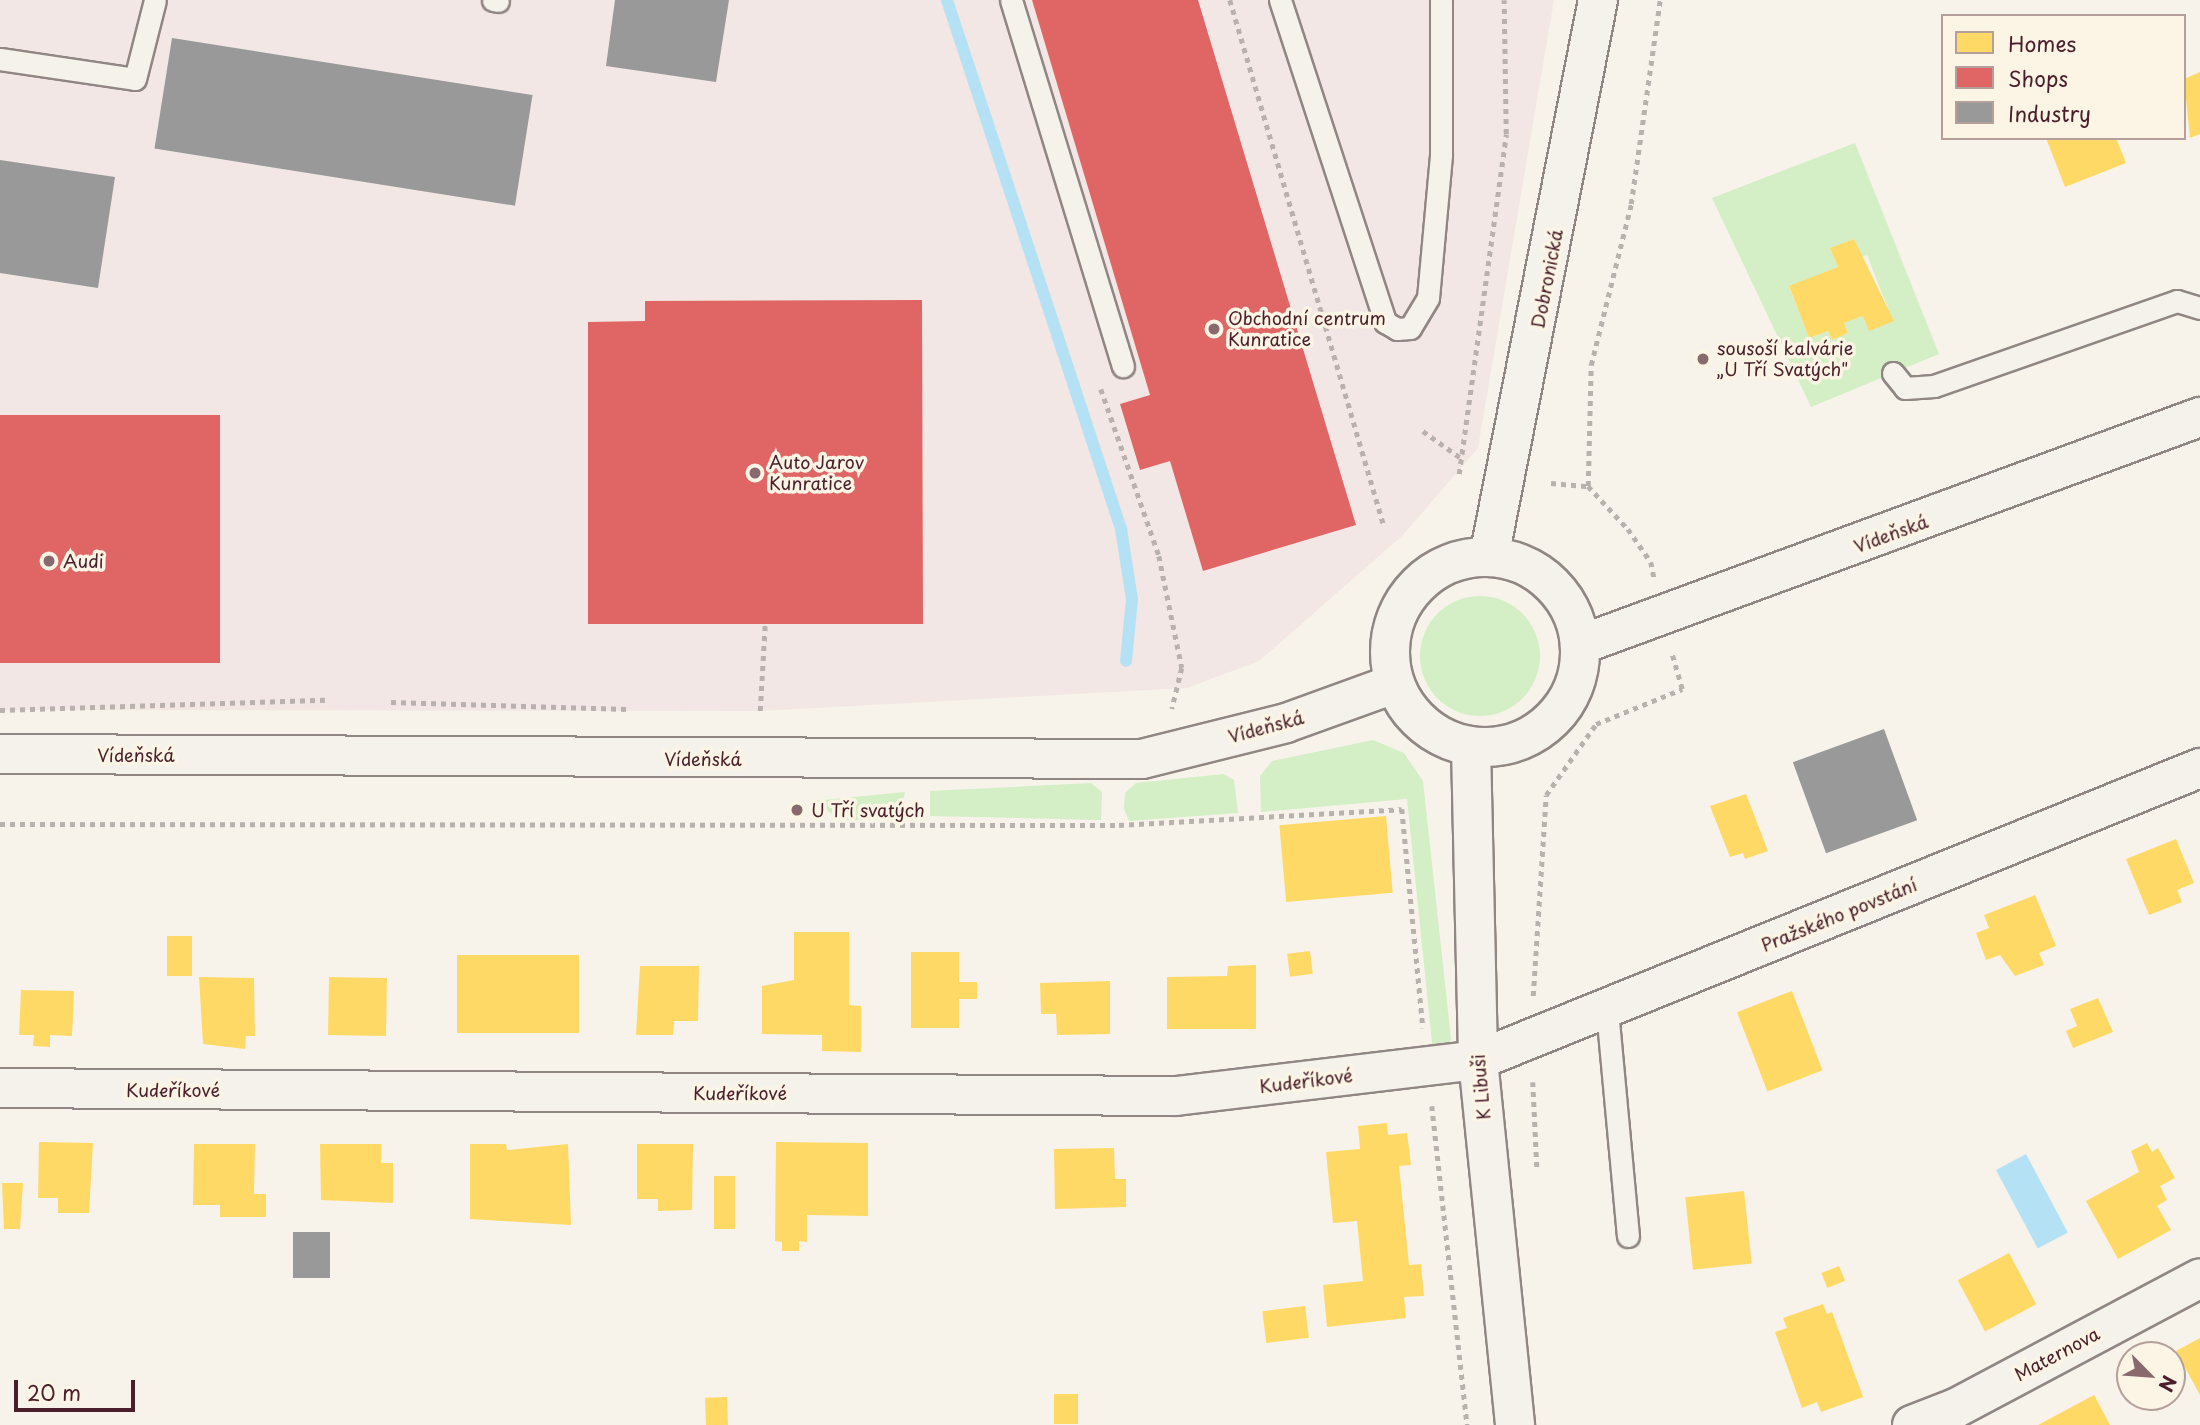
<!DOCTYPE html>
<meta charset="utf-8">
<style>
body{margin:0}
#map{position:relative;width:2200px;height:1425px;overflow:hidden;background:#f7f3ea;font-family:"Playpen Sans",sans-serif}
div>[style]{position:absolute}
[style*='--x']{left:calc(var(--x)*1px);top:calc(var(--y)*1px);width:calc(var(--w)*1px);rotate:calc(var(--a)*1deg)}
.built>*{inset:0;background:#f2e7e4}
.green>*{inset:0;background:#d4eec6}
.round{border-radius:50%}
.water>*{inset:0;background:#b4e2f4;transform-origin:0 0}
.homes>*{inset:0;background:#ffd966;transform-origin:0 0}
.shops>*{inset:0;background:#e06666;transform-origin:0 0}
.industry>*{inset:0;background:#999;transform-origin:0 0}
.stream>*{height:12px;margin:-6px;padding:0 6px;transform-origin:6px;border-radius:6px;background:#b4e2f4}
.path>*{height:4.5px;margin-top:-2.25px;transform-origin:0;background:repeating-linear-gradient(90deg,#b8b1ae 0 5px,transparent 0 10px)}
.roads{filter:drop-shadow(2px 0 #908684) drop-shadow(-2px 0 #908684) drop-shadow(0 2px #908684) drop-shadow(0 -2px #908684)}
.lane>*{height:21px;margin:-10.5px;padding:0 10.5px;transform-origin:10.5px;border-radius:10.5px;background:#f5f2ec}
.street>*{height:38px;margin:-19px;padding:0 19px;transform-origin:19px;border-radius:19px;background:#f5f2ec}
.secondary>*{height:38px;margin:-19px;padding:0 19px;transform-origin:19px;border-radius:19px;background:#f5f2ec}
.secondary>.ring{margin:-19px;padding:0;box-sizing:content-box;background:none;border:38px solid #f5f2ec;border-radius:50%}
.dots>*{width:19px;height:19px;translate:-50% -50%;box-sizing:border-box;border:4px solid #fcf5e5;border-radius:50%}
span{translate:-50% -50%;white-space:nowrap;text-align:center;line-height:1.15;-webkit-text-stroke:7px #fcf5e5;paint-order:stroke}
.street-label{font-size:18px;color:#4a1f2b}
.poi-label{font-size:18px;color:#4a1f2b}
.left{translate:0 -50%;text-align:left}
.legend{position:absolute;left:1941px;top:14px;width:245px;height:126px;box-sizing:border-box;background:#fcf5e5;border:2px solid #b59f9b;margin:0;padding:9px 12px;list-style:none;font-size:21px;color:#4a1f2b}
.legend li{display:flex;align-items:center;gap:14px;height:35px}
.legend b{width:35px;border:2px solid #b59f9b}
.north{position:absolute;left:2116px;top:1341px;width:70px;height:70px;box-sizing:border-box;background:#fcf5e5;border:2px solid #b59f9b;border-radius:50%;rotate:115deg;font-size:19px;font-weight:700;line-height:28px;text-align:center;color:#4a1f2b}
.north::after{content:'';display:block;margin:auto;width:24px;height:32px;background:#87696e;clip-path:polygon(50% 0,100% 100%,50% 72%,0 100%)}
.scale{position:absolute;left:14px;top:1380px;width:121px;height:32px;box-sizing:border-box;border:4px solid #4a1f2b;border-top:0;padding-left:9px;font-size:21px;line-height:24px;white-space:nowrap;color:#4a1f2b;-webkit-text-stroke:5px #fcf5e5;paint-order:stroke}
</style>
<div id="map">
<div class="built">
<div style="clip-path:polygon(0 0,1554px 0,1478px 448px,1403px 535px,1259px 661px,1187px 688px,760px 711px,0 710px)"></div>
</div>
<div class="green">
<div style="clip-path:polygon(evenodd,1855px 143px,1939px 354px,1811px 407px,1712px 198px,1855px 143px,1854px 239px,1861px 257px,1867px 255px,1893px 321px,1863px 316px,1844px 323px,1848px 333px,1832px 340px,1828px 331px,1809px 338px,1789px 287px,1838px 267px,1830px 248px,1854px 239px)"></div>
<div class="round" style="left:1420px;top:596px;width:120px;height:120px"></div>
<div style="clip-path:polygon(1373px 740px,1404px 753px,1423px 781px,1451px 1039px,1449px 1047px,1433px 1052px,1407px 799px,1261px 812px,1260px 776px,1272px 761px)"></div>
<div style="clip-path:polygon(1224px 774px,1234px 780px,1238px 813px,1129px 821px,1124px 809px,1125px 793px,1136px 783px)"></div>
<div style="clip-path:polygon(1091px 783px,1102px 792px,1101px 820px,930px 816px,930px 791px)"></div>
<div style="clip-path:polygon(905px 792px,899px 819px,841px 820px,813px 801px)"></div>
</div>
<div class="water">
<div style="left:2026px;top:1154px;width:89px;height:34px;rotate:62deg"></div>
</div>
<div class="homes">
<div style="clip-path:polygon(2200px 72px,2200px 134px,2190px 138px,2184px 79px)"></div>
<div style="clip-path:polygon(2046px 138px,2116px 138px,2126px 163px,2065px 187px)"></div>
<div style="clip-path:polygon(1854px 239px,1894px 321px,1869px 331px,1863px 316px,1844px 323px,1848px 333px,1832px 340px,1828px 331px,1809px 338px,1789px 286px,1838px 267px,1830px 248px)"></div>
<div style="clip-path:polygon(1746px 794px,1768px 851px,1745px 859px,1743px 853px,1730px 857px,1710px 806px)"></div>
<div style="left:1386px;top:816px;width:77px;height:107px;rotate:85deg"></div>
<div style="clip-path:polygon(2176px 839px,2194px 883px,2177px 890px,2182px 902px,2149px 915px,2126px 859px)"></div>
<div style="clip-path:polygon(2035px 895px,2056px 946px,2039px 953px,2044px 965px,2015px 976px,2000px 955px,1986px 960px,1976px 933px,1989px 928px,1984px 915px)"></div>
<div style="clip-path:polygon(794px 932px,849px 932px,849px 1005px,861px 1006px,861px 1052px,822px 1051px,822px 1035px,762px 1034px,762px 986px,794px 980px)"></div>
<div style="left:167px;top:936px;width:25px;height:40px"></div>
<div style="left:1310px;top:951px;width:23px;height:23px;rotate:83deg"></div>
<div style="clip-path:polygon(911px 952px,959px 952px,959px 982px,977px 982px,977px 999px,959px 999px,959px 1028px,911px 1028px)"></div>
<div style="left:457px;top:955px;width:122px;height:78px"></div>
<div style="clip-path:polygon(1256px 965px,1256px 1029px,1167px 1029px,1167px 977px,1227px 976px,1228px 966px)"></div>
<div style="clip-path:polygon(640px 966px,699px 966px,698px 1021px,674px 1021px,673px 1035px,636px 1035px)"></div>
<div style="clip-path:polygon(199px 977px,254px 978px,255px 1036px,246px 1036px,245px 1049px,203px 1044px)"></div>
<div style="left:329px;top:977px;width:58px;height:58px;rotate:1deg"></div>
<div style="clip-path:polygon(1110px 981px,1110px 1034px,1057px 1035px,1056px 1014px,1041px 1014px,1040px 983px)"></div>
<div style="clip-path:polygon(21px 990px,74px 991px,72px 1036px,50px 1035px,50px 1047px,33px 1046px,34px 1035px,19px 1035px)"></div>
<div style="left:1792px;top:991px;width:85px;height:59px;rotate:69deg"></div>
<div style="clip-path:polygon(2098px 998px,2113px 1032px,2073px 1048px,2066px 1031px,2077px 1026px,2070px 1009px)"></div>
<div style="clip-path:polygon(1387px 1123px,1388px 1135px,1407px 1133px,1411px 1165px,1399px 1166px,1404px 1216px,1409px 1265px,1421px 1264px,1424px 1296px,1404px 1297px,1406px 1318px,1327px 1327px,1323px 1285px,1363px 1281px,1357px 1221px,1333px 1223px,1326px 1152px,1360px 1149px,1358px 1126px)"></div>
<div style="clip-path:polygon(39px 1142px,93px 1143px,89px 1213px,58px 1213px,58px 1198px,38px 1198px)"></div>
<div style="clip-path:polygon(776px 1142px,868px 1143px,868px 1216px,807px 1215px,807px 1242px,799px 1241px,799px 1251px,782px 1251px,782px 1242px,775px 1241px)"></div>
<div style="clip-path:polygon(2147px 1143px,2152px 1152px,2158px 1148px,2175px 1178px,2160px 1186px,2167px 1200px,2157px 1206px,2171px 1230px,2118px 1259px,2086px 1201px,2139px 1172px,2131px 1151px)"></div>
<div style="clip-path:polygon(194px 1144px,255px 1144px,254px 1194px,266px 1194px,266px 1217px,220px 1217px,220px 1205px,193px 1205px)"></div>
<div style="clip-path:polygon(320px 1144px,381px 1144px,381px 1163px,393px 1163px,393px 1203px,321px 1200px)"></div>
<div style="clip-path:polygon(470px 1144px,506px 1144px,507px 1150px,568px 1144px,571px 1225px,470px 1219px)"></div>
<div style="clip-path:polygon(637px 1144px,693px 1144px,692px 1210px,658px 1211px,658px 1199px,637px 1199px)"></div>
<div style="clip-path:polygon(1114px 1148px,1115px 1179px,1126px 1179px,1126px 1207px,1055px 1209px,1054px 1149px)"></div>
<div style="left:714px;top:1176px;width:21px;height:53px"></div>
<div style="clip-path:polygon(2px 1183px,23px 1183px,20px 1229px,4px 1229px)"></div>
<div style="left:1744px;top:1191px;width:73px;height:59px;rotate:84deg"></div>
<div style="left:2009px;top:1253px;width:58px;height:58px;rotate:62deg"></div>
<div style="left:1839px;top:1266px;width:16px;height:19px;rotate:68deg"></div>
<div style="clip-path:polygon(1823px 1304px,1827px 1314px,1832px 1312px,1863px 1397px,1821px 1412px,1817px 1402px,1802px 1408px,1775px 1332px,1787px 1328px,1783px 1318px)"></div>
<div style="left:1305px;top:1306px;width:32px;height:43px;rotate:83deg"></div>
<div style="clip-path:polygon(2200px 1338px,2200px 1395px,2176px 1351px)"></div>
<div style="left:1078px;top:1394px;width:30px;height:24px;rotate:90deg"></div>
<div style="clip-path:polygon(2094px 1395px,2110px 1425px,2038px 1425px)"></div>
<div style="left:727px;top:1397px;width:28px;height:22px;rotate:88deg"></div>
</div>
<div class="shops">
<div style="clip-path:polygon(1032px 0,1198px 0,1356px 525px,1203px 571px,1170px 461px,1140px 470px,1120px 404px,1150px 395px)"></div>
<div style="clip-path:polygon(922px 300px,923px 624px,588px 624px,588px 322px,645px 321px,645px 301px)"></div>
<div style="left:0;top:415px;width:220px;height:248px"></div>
</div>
<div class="industry">
<div style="clip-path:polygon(615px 0,729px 0,716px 82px,606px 66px)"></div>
<div style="left:172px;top:38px;width:365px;height:112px;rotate:9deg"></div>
<div style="clip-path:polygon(0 160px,115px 177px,98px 288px,0 273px)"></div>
<div style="left:1884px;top:729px;width:97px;height:97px;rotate:70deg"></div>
<div style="left:293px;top:1232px;width:37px;height:46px"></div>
</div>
<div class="stream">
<div style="--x:947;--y:0;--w:557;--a:71.79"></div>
<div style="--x:1121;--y:529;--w:71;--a:81.1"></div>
<div style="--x:1132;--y:599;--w:62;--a:95.5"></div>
</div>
<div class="path">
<div style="--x:1230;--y:0;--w:548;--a:73.68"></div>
<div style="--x:1101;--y:389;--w:177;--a:70.8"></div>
<div style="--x:1159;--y:556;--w:114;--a:78.4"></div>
<div style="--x:1182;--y:668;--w:42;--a:103.7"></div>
<div style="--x:1423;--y:431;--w:47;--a:35.4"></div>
<div style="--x:1459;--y:474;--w:343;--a:-82.1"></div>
<div style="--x:1506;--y:134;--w:134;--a:-90.9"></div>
<div style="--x:1551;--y:483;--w:37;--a:5"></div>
<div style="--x:1588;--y:486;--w:59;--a:47.1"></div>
<div style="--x:1628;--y:529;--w:40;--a:55.1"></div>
<div style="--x:1651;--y:562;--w:16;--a:79"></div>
<div style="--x:1588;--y:486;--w:121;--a:-88.6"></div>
<div style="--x:1591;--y:365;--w:166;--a:-76"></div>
<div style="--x:1631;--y:204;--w:206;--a:-81.9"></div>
<div style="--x:391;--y:702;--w:237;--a:1.7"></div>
<div style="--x:0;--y:710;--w:325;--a:-1.8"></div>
<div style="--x:760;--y:711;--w:87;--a:-86.7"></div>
<div style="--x:0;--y:824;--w:1119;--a:0.05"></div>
<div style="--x:1119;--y:825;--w:283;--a:-3.2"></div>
<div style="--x:1402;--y:809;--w:220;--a:84.5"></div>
<div style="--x:1533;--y:996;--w:201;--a:-86.3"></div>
<div style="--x:1546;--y:795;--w:87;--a:-54.8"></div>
<div style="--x:1596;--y:724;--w:93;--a:-22.1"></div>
<div style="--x:1682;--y:689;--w:37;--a:-106"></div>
<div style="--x:1533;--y:1082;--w:86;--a:87.3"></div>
<div style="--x:1432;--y:1106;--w:321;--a:83.7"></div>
</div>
<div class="roads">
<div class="lane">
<div style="--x:493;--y:0;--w:5;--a:11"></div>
<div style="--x:1011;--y:0;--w:383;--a:73"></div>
<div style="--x:1280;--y:0;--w:339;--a:71.9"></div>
<div style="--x:1385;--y:322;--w:14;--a:30"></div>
<div style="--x:1397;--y:329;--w:13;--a:-4"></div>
<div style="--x:1410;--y:328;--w:35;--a:-59"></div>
<div style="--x:1428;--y:298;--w:145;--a:-84.8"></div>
<div style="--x:1441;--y:154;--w:154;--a:-90"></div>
<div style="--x:0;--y:59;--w:136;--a:8.4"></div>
<div style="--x:135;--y:79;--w:81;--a:-75.8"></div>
<div style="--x:1893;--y:373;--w:19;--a:51"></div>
<div style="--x:1905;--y:388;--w:29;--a:-4"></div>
<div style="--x:1934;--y:386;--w:257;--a:-19.3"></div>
<div style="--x:2177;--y:301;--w:24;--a:17"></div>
<div style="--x:1607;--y:1010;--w:227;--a:84.7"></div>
</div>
<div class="street">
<div style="--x:0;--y:1088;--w:1176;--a:0.39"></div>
<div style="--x:1176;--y:1096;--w:304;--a:-6.8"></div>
<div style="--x:1478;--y:1060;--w:779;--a:-22.02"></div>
<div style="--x:1912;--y:1425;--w:47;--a:-21.1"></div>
<div style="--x:1956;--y:1408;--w:276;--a:-28"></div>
</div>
<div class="secondary">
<div class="ring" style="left:1390px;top:557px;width:152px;height:152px"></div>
<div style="--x:1489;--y:557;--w:568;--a:-78.93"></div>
<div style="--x:1580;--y:645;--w:661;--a:-20.19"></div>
<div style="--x:1471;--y:747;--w:313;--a:88.7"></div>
<div style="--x:1478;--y:1060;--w:367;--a:84.2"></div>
<div style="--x:0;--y:754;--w:1142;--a:0.25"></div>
<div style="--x:1142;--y:759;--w:148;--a:-14"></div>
<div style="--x:1286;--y:723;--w:115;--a:-19.9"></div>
</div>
</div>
<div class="dots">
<div style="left:1214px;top:329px;background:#87696e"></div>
<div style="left:1703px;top:359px;background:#87696e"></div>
<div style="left:755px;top:473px;background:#87696e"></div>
<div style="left:49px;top:561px;background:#87696e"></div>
<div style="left:797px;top:810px;background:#87696e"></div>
</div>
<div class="street-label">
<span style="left:1547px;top:279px;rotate:-79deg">Dobronická</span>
<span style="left:1891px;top:534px;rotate:-20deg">Vídeňská</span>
<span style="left:1266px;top:727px;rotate:-15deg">Vídeňská</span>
<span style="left:136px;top:755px">Vídeňská</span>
<span style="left:703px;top:759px">Vídeňská</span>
<span style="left:1839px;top:915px;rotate:-22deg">Pražského povstání</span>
<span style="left:1306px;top:1081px;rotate:-7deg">Kudeříkové</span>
<span style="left:1481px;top:1087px;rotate:-95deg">K Libuši</span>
<span style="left:173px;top:1090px">Kudeříkové</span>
<span style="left:740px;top:1093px">Kudeříkové</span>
<span style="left:2057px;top:1354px;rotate:-28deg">Maternova</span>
</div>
<div class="poi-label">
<span class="left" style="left:1228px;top:329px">Obchodní centrum<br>Kunratice</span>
<span class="left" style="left:1717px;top:359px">sousoší kalvárie<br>„U Tří Svatých"</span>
<span class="left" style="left:769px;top:473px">Auto Jarov<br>Kunratice</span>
<span class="left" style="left:63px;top:561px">Audi</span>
<span class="left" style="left:811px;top:810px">U Tří svatých</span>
</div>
<ul class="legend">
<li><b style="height:19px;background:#ffd966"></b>Homes</li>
<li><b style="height:19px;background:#e06666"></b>Shops</li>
<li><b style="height:19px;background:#999"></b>Industry</li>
</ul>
<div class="north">N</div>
<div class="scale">20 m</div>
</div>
